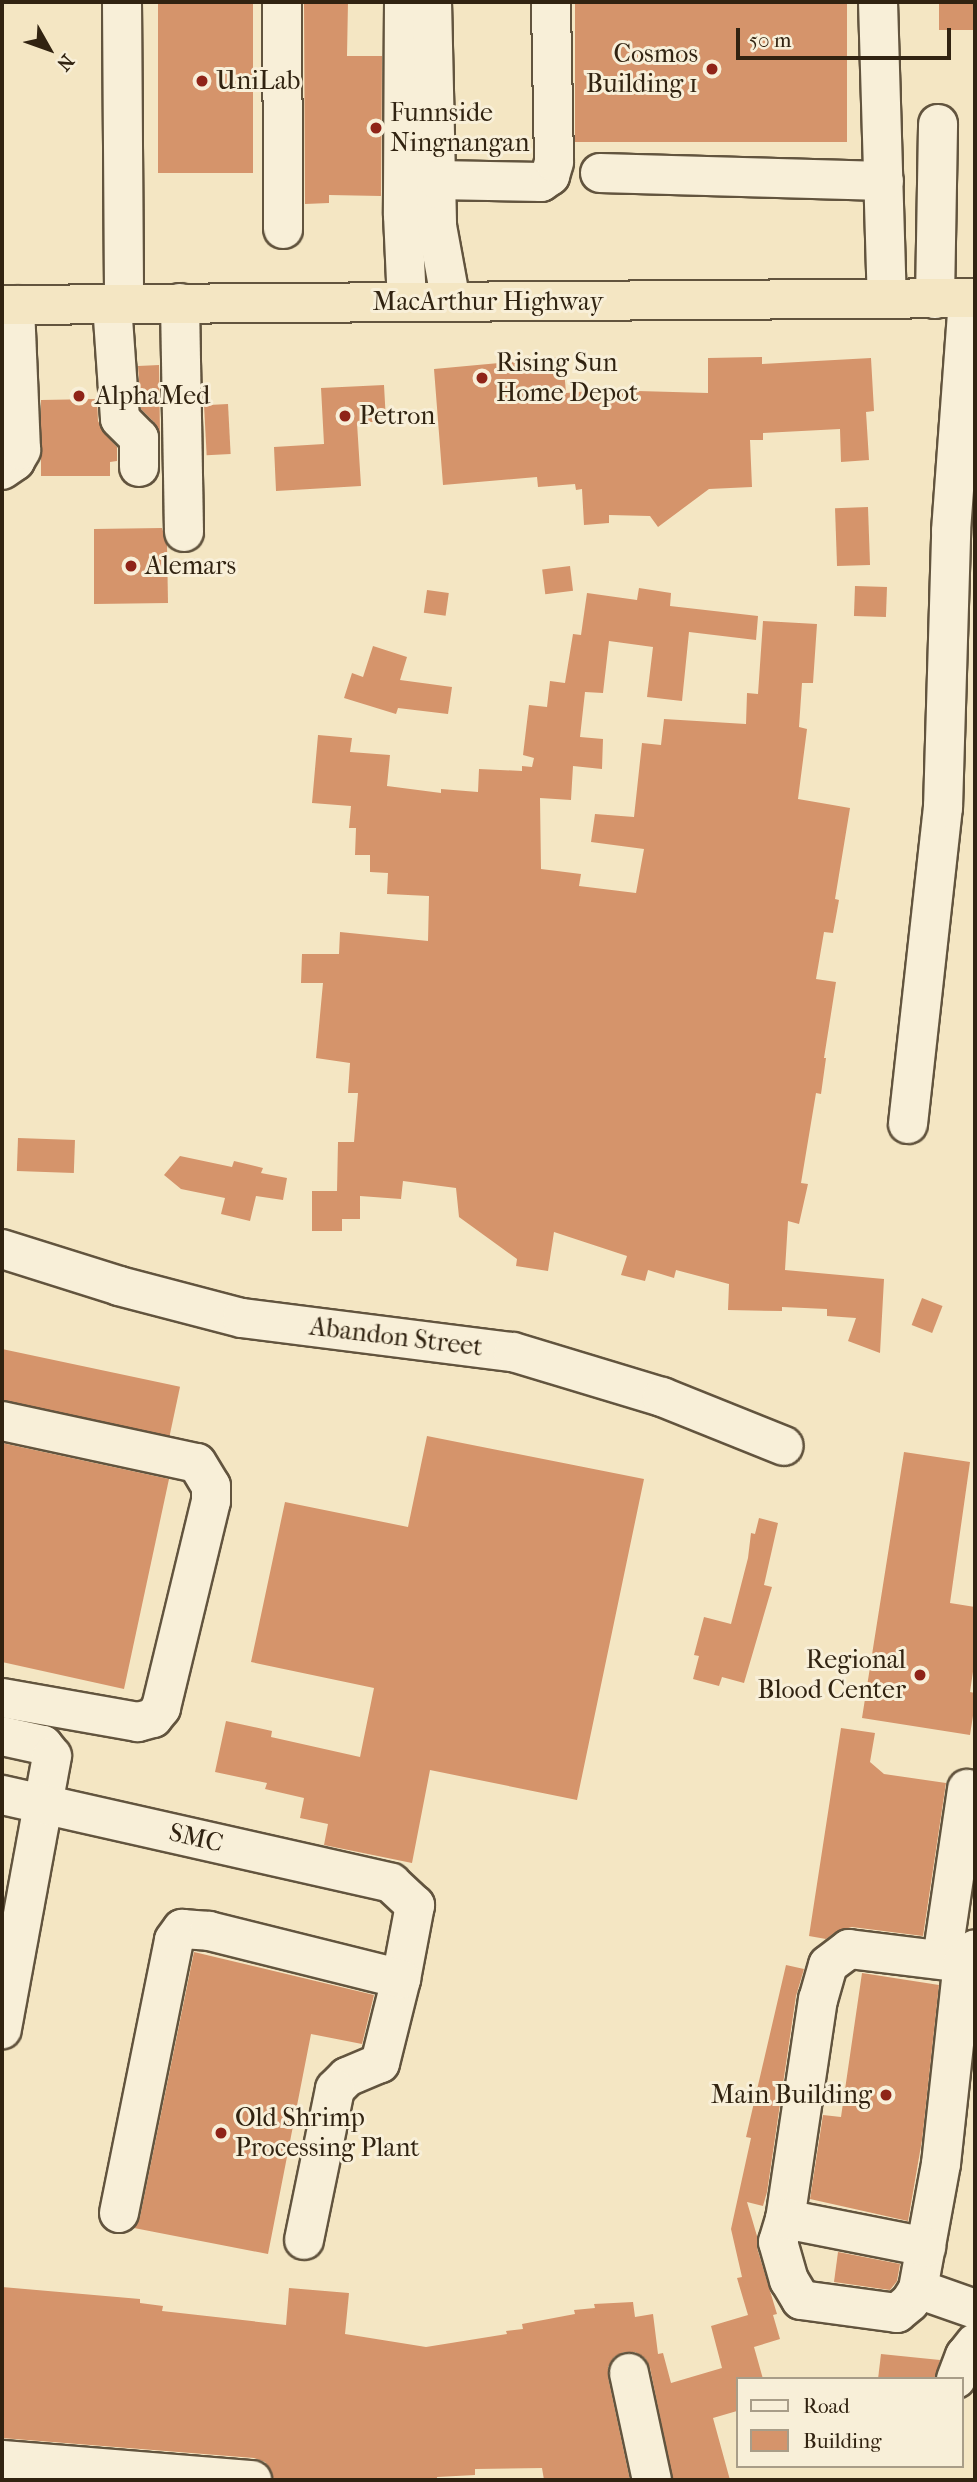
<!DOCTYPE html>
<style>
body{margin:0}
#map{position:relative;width:977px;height:2482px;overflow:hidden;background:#f4e6c3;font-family:"IM FELL French Canon",serif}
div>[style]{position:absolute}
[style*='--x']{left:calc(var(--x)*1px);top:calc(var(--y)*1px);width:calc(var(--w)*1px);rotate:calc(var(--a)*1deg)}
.building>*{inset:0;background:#d5946b;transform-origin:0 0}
.roads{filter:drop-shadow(2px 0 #62543e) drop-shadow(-2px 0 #62543e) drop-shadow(0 2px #62543e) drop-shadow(0 -2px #62543e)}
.minor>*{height:38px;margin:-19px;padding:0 19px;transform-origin:19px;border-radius:19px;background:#f8efd8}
.highway>*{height:38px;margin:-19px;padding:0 19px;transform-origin:19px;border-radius:19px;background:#f4e6c3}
.dots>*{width:19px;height:19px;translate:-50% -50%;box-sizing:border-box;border:4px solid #f8efd8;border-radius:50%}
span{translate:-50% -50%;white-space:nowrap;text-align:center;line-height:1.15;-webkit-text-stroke:6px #f8efd8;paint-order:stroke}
.poi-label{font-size:26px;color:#312311}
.right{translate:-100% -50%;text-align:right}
.left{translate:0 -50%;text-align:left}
.street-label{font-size:26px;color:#312311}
.frame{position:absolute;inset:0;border:4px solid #312311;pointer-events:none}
.legend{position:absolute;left:736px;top:2377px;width:228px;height:91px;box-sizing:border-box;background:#f8efd8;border:2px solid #a89d88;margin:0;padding:9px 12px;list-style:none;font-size:21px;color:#312311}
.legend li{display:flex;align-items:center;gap:14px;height:35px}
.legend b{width:35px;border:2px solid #a89d88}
.north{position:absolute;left:14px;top:14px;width:70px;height:70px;-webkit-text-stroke:5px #f8efd8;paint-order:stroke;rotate:130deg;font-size:19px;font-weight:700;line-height:28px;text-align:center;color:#312311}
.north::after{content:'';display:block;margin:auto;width:24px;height:32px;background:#312311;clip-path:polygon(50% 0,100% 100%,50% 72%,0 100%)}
.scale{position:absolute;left:736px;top:28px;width:215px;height:32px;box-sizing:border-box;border:4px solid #312311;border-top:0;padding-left:9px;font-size:21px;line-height:24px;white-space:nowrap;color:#312311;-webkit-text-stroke:5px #f8efd8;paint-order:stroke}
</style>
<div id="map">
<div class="building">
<div style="left:158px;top:2px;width:95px;height:171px"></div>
<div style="clip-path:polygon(304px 2px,348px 2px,347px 56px,382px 56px,381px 196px,329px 195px,329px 203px,305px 204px)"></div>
<div style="left:575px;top:2px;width:272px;height:140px"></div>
<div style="left:939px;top:2px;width:36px;height:28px"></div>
<div style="clip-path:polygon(563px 357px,566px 393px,603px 390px,708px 393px,708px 358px,762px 357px,762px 364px,871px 358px,874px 411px,866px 412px,869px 460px,841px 462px,840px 429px,763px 433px,763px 440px,750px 440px,752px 487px,709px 489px,658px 527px,650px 516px,609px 515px,609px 523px,584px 525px,582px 489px,576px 490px,575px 484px,538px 487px,537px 477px,443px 485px,434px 369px)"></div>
<div style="clip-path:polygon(159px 365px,160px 436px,155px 423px,141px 409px,138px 366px)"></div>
<div style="clip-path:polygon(384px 385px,386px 421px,357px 423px,361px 486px,276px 491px,274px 447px,324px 444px,321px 388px)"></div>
<div style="clip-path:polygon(97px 399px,98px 421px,105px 434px,117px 447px,117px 461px,110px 462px,110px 476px,41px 476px,41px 400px)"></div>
<div style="left:228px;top:404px;width:50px;height:24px;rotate:87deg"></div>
<div style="left:868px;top:507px;width:58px;height:33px;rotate:88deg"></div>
<div style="clip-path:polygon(162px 528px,167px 545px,168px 603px,94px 604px,94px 529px)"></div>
<div style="left:570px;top:566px;width:25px;height:28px;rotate:83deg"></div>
<div style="left:855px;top:586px;width:32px;height:30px;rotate:2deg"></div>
<div style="clip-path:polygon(639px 588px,671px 593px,670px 606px,758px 616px,756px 640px,689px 632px,682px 701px,647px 697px,653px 647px,609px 641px,603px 693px,585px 692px,580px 737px,603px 739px,602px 769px,573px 766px,571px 800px,540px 798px,541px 869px,581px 874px,579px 886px,636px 893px,644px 849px,591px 842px,595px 814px,634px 817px,642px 743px,661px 745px,664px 719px,746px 724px,747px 693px,758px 694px,763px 621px,817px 624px,813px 683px,802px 683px,799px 727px,807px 729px,798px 799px,850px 808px,835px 899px,839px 900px,833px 933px,824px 932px,816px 979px,836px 982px,824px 1058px,826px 1058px,821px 1094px,816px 1093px,801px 1183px,808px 1184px,799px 1224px,788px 1221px,785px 1270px,884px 1279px,880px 1353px,848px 1341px,856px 1318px,827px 1316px,827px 1309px,782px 1307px,782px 1311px,728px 1310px,729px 1284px,676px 1270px,674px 1278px,648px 1270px,645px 1281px,621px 1275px,627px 1256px,554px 1232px,548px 1271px,516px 1266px,517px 1259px,459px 1217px,456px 1188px,403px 1181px,401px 1199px,360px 1196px,360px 1219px,342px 1219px,342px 1231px,312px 1231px,312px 1191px,337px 1191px,338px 1142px,354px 1142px,358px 1093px,348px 1093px,350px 1063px,316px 1058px,323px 983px,301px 983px,302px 954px,339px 954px,340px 932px,428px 941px,429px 896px,387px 894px,388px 873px,370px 872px,370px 855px,355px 855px,356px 828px,349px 828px,351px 806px,312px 803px,318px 735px,352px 738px,350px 752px,390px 755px,387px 786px,441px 793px,441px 789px,478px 792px,479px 769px,522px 771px,522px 766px,532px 767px,534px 758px,523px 755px,529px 705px,547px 707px,550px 681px,565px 683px,573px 634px,581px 635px,587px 593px,637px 600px)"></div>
<div style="left:427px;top:590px;width:22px;height:23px;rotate:8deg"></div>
<div style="clip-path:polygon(373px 646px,407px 657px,400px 680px,452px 687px,448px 714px,398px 708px,396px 714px,344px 698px,352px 673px,363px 677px)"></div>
<div style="left:18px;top:1138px;width:57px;height:33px;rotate:2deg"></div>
<div style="clip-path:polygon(180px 1156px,232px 1167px,234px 1161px,263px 1168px,261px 1173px,287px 1178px,283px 1200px,256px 1196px,250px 1221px,221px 1214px,225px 1198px,181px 1189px,164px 1175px)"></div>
<div style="left:922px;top:1298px;width:22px;height:29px;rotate:21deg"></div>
<div style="left:2px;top:1349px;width:182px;height:51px;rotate:12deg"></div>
<div style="clip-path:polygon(427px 1436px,644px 1479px,577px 1800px,430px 1770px,412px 1863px,324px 1845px,328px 1824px,300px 1818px,304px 1798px,265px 1789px,267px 1783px,215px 1772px,226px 1721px,272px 1731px,271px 1737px,360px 1757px,374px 1688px,251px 1662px,285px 1502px,408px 1527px)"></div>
<div style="clip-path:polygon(2px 1443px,169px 1479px,124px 1689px,2px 1662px)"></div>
<div style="clip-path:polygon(904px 1452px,970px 1462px,950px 1603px,975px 1607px,975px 1658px,970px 1692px,975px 1693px,975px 1703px,970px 1735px,862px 1718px)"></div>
<div style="clip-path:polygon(759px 1518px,778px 1523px,764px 1585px,772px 1587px,744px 1683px,722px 1677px,719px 1686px,693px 1679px,699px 1656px,694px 1655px,704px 1617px,731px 1624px,748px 1558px,751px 1533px,755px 1534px)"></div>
<div style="clip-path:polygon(841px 1728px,875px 1733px,870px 1762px,884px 1774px,946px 1783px,923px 1936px,852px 1927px,837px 1931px,826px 1939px,809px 1936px)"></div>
<div style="clip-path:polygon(194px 1952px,374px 1995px,362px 2044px,311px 2034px,268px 2254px,134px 2228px,140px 2217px)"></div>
<div style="clip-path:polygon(786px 1965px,804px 1969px,796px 1996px,767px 2192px,763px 2206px,747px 2202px,757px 2236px,757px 2248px,777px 2314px,773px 2315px,780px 2339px,754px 2347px,763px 2379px,737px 2379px,737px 2411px,713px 2418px,730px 2480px,673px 2480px,650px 2368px,645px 2358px,635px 2352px,624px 2352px,614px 2357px,608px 2367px,608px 2377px,630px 2480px,544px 2480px,542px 2468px,475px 2469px,475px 2475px,437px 2477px,437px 2480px,274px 2480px,271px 2470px,265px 2462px,254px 2458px,2px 2438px,2px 2287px,140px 2299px,140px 2303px,163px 2306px,162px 2311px,286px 2325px,289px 2288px,349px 2293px,345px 2334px,426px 2347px,507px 2334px,506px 2331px,523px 2329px,522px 2324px,575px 2314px,574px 2310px,595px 2308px,594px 2304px,633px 2302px,635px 2317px,653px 2314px,658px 2354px,663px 2353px,671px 2383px,722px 2368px,711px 2326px,748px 2315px,737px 2278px,742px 2277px,731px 2229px,751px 2138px,746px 2137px)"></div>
<div style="clip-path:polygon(862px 1973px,939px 1985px,922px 2140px,908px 2221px,810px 2199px,823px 2115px,841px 2117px)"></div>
<div style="clip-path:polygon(838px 2252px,900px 2264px,897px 2281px,890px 2290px,834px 2282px)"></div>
<div style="clip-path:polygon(881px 2354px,940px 2360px,935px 2379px,878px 2379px)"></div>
</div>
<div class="roads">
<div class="minor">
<div style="--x:122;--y:2;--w:302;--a:89.6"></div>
<div style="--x:282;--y:2;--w:227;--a:89.7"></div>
<div style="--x:404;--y:2;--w:213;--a:90.3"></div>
<div style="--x:403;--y:215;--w:87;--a:87.4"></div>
<div style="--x:432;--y:2;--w:224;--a:88.7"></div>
<div style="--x:437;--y:226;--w:77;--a:79.6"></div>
<div style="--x:878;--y:2;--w:297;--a:88.3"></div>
<div style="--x:600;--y:173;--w:284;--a:1.6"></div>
<div style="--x:437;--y:180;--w:104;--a:1.1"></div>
<div style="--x:541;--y:182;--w:11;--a:-34"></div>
<div style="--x:550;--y:176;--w:15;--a:-74"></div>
<div style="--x:554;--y:162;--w:160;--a:-91.1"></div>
<div style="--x:935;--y:299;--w:175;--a:-89"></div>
<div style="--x:180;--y:303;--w:229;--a:89"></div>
<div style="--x:112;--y:304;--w:115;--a:86"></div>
<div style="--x:120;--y:419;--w:27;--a:45"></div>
<div style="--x:139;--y:438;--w:29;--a:90"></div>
<div style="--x:2;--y:470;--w:16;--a:-35"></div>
<div style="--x:15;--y:461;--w:13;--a:-61"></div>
<div style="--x:21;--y:450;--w:145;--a:-92.4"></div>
<div style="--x:908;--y:1124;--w:318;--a:-83.7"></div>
<div style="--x:943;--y:808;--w:277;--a:-88.3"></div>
<div style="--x:951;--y:531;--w:233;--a:-85.8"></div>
<div style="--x:2;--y:1249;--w:123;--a:17.5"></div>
<div style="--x:119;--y:1286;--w:127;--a:14.6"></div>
<div style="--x:242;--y:1318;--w:273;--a:7.2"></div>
<div style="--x:513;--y:1352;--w:156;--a:16.8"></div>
<div style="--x:662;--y:1397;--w:131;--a:21.9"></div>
<div style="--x:2;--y:1421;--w:199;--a:12.2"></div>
<div style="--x:197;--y:1463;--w:27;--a:59"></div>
<div style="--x:211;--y:1486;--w:15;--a:90"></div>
<div style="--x:211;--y:1501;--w:213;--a:103.6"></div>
<div style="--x:161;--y:1708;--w:13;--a:129"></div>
<div style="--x:153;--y:1718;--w:16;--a:165"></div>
<div style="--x:138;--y:1722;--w:138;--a:-170"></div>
<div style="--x:2;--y:1736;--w:42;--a:12.4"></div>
<div style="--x:43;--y:1745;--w:14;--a:51"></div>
<div style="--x:52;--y:1756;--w:278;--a:100.4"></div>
<div style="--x:2;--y:1795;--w:399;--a:12.7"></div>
<div style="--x:391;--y:1883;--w:33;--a:43"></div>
<div style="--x:415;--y:1905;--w:75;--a:100.7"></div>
<div style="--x:401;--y:1979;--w:87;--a:104"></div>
<div style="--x:380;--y:2063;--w:36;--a:157"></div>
<div style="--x:347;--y:2077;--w:17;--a:135"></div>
<div style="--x:335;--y:2089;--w:154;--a:101.6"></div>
<div style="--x:942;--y:1959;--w:172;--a:-81.6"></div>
<div style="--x:963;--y:1963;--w:115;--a:-173"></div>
<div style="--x:849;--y:1949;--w:26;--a:143"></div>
<div style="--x:828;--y:1965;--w:35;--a:106"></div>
<div style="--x:818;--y:1999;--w:222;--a:98.5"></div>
<div style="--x:785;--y:2219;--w:24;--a:107"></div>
<div style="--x:778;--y:2242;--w:40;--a:74"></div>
<div style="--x:789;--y:2280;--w:23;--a:59"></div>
<div style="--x:801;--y:2300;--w:97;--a:7.7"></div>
<div style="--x:897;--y:2313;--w:17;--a:-40"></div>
<div style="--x:910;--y:2302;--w:15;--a:-58"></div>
<div style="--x:918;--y:2289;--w:127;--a:-79.6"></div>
<div style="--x:941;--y:2164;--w:202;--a:-83.8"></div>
<div style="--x:963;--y:1963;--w:18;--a:-49"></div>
<div style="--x:119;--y:2213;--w:278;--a:-78.6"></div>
<div style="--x:174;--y:1940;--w:14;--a:-54"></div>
<div style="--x:182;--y:1929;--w:27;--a:4"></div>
<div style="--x:209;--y:1931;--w:198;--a:14"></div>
<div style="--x:785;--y:2219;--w:144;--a:11.2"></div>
<div style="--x:918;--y:2289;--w:60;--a:19.3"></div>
<div style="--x:629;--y:2373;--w:109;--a:77.9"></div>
<div style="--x:956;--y:2379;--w:25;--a:-69"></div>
<div style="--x:965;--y:2356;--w:16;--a:-52"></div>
<div style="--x:2;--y:2460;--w:251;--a:4.6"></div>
</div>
<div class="highway">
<div style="--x:2;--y:305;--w:973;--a:-0.41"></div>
</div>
</div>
<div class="dots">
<div style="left:712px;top:69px;background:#8f2418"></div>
<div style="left:202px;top:81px;background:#8f2418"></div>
<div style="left:376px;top:128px;background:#8f2418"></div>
<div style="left:482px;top:378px;background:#8f2418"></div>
<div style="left:79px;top:396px;background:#8f2418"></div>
<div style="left:345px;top:416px;background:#8f2418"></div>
<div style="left:131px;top:566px;background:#8f2418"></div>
<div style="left:920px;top:1675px;background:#8f2418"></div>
<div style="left:886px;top:2095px;background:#8f2418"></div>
<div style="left:221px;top:2133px;background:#8f2418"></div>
</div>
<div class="poi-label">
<span class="right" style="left:698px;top:69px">Cosmos<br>Building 1</span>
<span class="left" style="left:216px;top:81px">UniLab</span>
<span class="left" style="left:390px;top:128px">Funnside<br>Ningnangan</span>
<span class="left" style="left:496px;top:378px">Rising Sun<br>Home Depot</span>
<span class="left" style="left:95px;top:396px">AlphaMed</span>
<span class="left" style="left:359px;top:416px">Petron</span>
<span class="left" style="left:145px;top:566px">Alemars</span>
<span class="right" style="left:906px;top:1675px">Regional<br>Blood Center</span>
<span class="right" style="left:872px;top:2095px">Main Building</span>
<span class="left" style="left:235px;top:2133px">Old Shrimp<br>Processing Plant</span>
</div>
<div class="street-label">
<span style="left:488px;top:302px">MacArthur Highway</span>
<span style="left:396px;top:1337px;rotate:7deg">Abandon Street</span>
<span style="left:196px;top:1838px;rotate:13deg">SMC</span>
</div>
<div class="frame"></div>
<ul class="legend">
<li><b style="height:9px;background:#f8efd8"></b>Road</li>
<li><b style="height:19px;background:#d5946b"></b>Building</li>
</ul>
<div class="north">N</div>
<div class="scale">50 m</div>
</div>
